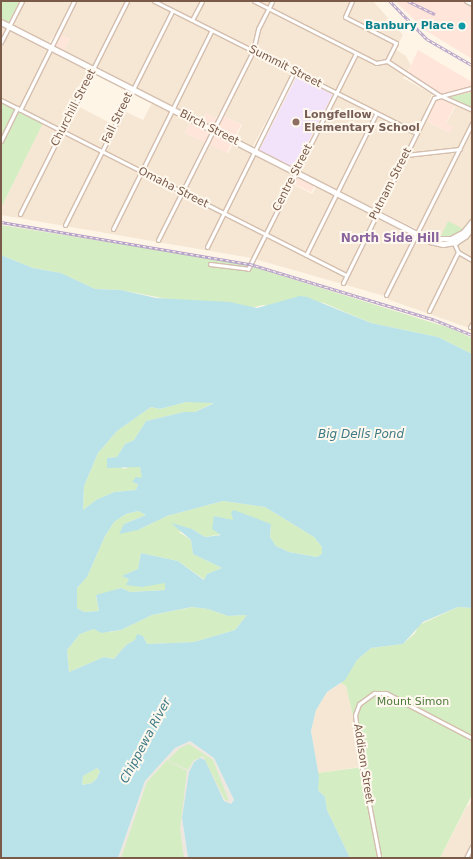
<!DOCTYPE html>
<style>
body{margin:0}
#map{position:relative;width:473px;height:859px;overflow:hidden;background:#fef5e7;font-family:"DejaVu Sans",sans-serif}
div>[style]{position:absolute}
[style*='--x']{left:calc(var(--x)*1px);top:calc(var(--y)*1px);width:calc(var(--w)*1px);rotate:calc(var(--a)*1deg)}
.residential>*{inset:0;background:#f6e7d4}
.commercial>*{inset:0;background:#ffe5da;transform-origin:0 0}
.industrial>*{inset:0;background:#eee7e0}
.education>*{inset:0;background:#f2e3fa;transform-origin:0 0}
.green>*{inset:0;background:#d4edc3}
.water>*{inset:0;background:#b9e3e9}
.roads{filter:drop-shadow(1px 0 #d4beae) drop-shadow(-1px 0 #d4beae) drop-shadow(0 1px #d4beae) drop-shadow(0 -1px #d4beae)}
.minor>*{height:3px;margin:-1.5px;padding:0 1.5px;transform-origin:1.5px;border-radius:1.5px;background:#fff}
.secondary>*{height:4.5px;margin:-2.25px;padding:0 2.25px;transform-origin:2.25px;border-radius:2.25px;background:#fff}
.rail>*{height:2.5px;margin-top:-1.25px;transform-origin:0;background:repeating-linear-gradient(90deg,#fff8ee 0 3px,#b7a3c9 0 6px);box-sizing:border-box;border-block:1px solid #b7a3c9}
.dots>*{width:11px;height:11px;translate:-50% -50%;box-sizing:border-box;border:2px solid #fff8ee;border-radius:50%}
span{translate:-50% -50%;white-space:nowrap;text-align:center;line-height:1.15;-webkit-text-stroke:4px #fff8ee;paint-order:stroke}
.culture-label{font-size:11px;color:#0d838f;font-weight:700}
.right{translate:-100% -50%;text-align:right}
.street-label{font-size:11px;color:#7a5a49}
.education-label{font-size:11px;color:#785e54;font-weight:700}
.left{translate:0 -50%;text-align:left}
.park-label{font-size:11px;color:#4f7a3d}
.neighbourhood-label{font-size:12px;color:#8a649d;font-weight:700}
.water-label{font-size:12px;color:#3e7b87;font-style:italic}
.frame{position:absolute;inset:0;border:2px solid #7a5a49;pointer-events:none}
</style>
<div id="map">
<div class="residential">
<div style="clip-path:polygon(24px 1px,373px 1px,403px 35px,399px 43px,395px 41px,392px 47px,406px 56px,411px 66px,403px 78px,432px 94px,422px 119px,450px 133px,446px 124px,457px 103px,472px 110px,472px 123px,467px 133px,472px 136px,472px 218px,465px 230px,440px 238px,408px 225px,301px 172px,302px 166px,339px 93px,293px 70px,252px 148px,235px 139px,242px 125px,219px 114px,216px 118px,206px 113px,201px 122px,63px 52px,70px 39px,56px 33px,48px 44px,14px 27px,12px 23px)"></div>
<div style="clip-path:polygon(1px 24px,90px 70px,74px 104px,116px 126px,124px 111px,143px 120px,152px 103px,191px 122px,185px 133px,228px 153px,233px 144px,291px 173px,292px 175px,289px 182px,312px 194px,317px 185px,409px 232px,450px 245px,472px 229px,472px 329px,387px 299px,388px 297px,251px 258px,1px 215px,1px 208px,44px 120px,1px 98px)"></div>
<div style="clip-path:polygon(341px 683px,346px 686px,353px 716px,360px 767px,318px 773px,311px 731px,316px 710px,327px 692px)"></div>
<div style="clip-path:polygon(472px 798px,472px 858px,440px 858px,467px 806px,469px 805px)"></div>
</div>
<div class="commercial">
<div style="clip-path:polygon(395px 1px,472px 1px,472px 59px,425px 30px)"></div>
<div style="left:60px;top:34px;width:11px;height:13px;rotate:27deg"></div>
<div style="clip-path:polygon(418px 50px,472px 82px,472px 110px,456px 103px,446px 123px,453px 127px,450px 133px,423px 119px,434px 98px,439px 95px,406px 76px)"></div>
<div style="clip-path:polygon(206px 113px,220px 120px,222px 115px,241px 125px,234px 138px,201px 122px)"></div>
<div style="clip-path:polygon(191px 122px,231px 144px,227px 153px,185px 133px)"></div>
<div style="left:298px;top:176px;width:19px;height:9px;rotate:25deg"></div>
</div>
<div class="industrial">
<div style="clip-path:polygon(190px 741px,214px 758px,234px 800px,231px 804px,226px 804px,216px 787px,186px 805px,182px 818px,188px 858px,118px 858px,145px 781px,175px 748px)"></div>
</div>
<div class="education">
<div style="left:297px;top:76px;width:40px;height:83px;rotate:27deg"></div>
</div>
<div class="green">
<div style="clip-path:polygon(1px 1px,20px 1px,8px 23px,1px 20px)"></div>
<div style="clip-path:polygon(472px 92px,472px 108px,449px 97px,450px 97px)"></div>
<div style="clip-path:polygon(1px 102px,43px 123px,1px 208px)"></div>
<div style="clip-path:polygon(448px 221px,465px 230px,451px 238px,440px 238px)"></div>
<div style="clip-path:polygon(1px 225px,240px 263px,450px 328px,472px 338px,472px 354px,438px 337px,371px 323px,324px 303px,294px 298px,269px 306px,263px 305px,251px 308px,239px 304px,167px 299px,121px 290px,95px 289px,61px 273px,33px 268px,1px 255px)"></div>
<div style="clip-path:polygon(186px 402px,215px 402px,195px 412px,184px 412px,146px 421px,134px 440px,125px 444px,117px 457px,107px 458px,124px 469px,131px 466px,140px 467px,143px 479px,132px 482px,138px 484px,136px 490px,114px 492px,96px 500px,83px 510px,84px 486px,98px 453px,117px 431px,151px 407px,160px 409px)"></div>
<div style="clip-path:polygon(223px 501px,265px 507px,314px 537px,322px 547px,322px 554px,317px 557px,289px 552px,276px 546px,270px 537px,271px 524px,226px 520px,215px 516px,222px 534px,205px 537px,192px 529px,179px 532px,191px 540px,193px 554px,222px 568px,207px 574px,205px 580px,178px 561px,141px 553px,138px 569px,123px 576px,129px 579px,166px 583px,165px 590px,130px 592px,121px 588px,96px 596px,99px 611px,84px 612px,77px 608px,77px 588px,87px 577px,105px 536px,114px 522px,126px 514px,138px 511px,146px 515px,124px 524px,138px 530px,167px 516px)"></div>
<div style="clip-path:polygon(193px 607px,208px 609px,228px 616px,247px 615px,235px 630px,194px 642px,147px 644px,143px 636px,126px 645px,114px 659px,104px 657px,69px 672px,67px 650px,80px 634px,94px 629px,109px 632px,121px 630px,152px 615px)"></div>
<div style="clip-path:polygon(458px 607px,472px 608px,472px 795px,440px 858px,350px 858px,327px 810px,325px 797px,318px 790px,318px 773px,363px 767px,357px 716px,353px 716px,346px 686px,341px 683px,357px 660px,371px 648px,403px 644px,415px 633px,419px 625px)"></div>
<div style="clip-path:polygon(189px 744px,213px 760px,229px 801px,225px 800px,203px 756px,193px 761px,188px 770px,168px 760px,180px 748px)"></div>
<div style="clip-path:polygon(167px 760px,187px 771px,180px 829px,184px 858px,121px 858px,147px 782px)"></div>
<div style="clip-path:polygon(97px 768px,100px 770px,97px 778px,92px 783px,82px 785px,83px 776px)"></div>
</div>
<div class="water">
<div style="clip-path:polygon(evenodd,1px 255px,33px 268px,61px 273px,95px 289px,121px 290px,156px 298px,230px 302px,257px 308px,300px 296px,307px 297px,371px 323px,438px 337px,472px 354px,472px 608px,458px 607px,423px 622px,403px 644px,371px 648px,357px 660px,345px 680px,327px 692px,316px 710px,311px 731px,319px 777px,318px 790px,325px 797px,327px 810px,350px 858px,188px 858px,182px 818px,189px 772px,194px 762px,200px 758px,205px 760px,224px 801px,231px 804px,234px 800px,214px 758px,190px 741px,175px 748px,145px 781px,118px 858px,1px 858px,1px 255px,186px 402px,214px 403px,195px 412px,184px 412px,146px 421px,134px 440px,125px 444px,117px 457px,107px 458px,107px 468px,140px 467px,142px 478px,136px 477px,132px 482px,138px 484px,136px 490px,114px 492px,96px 500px,83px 510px,84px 486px,98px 453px,117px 431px,151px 407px,160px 409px,186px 402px,1px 255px,223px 501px,265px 507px,314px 537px,322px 547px,322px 554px,317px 557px,289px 552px,276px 546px,270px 537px,271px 524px,234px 510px,231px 512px,233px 520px,214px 516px,212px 529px,221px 535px,205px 537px,192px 529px,171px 523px,191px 540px,193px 554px,222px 568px,207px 574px,204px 580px,178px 561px,141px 553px,138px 569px,122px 576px,129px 579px,126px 585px,142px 587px,165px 583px,165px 590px,130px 592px,121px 588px,96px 595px,99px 611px,84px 612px,77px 608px,77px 588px,87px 577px,105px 536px,114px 522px,126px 514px,138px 511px,146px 515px,124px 524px,119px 534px,138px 530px,167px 516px,223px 501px,1px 255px,192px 607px,208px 609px,228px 616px,247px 615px,235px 630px,194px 642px,147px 644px,143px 636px,137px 634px,135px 640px,126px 645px,114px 659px,104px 657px,69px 672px,67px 650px,80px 634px,94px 629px,101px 633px,121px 630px,152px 615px,192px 607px,1px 255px,97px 768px,100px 771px,97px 778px,92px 783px,82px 785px,83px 776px,97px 768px)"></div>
</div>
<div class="roads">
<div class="minor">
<div style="--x:154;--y:1;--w:294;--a:26.7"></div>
<div style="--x:254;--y:1;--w:137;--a:26.9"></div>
<div style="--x:376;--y:63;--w:11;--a:-10"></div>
<div style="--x:387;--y:61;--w:62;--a:33.2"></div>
<div style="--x:439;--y:95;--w:36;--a:24"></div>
<div style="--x:352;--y:1;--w:17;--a:114"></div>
<div style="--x:345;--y:17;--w:57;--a:27"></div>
<div style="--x:396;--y:43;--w:20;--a:117"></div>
<div style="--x:466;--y:1;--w:7;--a:27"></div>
<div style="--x:192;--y:20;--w:21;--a:-62"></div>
<div style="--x:1;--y:42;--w:46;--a:-62.9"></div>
<div style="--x:1;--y:100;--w:387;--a:26.9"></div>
<div style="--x:20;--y:110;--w:122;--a:-63.6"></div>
<div style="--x:1;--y:141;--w:37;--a:-64"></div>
<div style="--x:406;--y:155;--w:54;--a:-6.3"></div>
<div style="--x:20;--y:214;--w:238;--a:-63.3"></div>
<div style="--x:65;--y:225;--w:239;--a:-63.4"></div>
<div style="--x:113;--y:229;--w:222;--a:-63.6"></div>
<div style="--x:158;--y:240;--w:212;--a:-63.3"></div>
<div style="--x:253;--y:51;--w:23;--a:-77"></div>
<div style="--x:258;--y:29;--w:31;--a:-63"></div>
<div style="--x:453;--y:241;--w:12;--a:66"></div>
<div style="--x:458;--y:252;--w:16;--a:30"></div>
<div style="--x:207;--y:247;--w:195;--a:-63.6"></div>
<div style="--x:306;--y:255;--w:157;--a:-63.6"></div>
<div style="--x:210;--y:264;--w:38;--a:7"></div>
<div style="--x:248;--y:269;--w:241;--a:-63.4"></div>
<div style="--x:343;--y:283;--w:206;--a:-63.8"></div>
<div style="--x:434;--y:98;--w:39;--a:-15"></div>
<div style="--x:386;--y:295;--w:192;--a:-63.4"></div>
<div style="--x:429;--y:311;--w:66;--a:-63.8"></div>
<div style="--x:470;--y:327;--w:4;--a:-56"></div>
<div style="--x:379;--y:856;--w:90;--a:-100.9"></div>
<div style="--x:362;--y:768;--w:53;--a:-97.5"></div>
<div style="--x:355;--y:715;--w:12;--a:-70"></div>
<div style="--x:359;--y:704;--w:19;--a:-36"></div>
<div style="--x:374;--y:693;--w:12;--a:0"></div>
<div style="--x:386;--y:693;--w:97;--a:27.6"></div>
<div style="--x:466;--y:858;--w:13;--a:-63"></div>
</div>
<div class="secondary">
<div style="--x:1;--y:22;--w:483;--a:27"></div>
<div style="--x:431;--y:241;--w:12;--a:14"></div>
<div style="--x:443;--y:244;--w:13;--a:-9"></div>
<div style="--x:456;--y:242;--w:11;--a:-34"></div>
<div style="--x:465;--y:236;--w:11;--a:-52"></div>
<div style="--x:423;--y:234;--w:16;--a:18"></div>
<div style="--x:438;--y:239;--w:13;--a:0"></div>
<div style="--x:451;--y:239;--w:15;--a:-28"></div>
<div style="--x:464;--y:232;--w:13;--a:-51"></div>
</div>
</div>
<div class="rail">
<div style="--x:390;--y:1;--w:53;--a:45.8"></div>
<div style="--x:427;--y:39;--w:52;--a:30"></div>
<div style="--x:408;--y:1;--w:30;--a:26"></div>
<div style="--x:1;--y:222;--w:253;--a:9.6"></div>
<div style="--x:250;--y:264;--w:193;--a:16.8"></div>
<div style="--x:435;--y:320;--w:40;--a:22"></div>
</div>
<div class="dots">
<div style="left:462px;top:26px;background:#0f9aa8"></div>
<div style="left:296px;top:122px;background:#8d6e63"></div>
</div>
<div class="culture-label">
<span class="right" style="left:454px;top:26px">Banbury Place</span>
</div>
<div class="street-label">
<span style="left:285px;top:67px;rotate:27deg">Summit Street</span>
<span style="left:74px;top:108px;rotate:-63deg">Churchill Street</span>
<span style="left:118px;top:118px;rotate:-64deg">Fall Street</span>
<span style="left:209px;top:128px;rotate:27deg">Birch Street</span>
<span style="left:293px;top:178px;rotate:-63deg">Centre Street</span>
<span style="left:391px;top:184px;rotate:-63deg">Putnam Street</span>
<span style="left:173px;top:188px;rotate:27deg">Omaha Street</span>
<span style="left:363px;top:764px;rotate:81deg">Addison Street</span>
</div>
<div class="education-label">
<span class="left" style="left:304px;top:122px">Longfellow<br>Elementary School</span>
</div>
<div class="park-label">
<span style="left:413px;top:702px">Mount Simon</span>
</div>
<div class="neighbourhood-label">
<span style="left:390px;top:239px">North Side Hill</span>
</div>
<div class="water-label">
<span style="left:361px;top:435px">Big Dells Pond</span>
<span style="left:146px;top:741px;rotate:-62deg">Chippewa River</span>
</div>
<div class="frame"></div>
</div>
